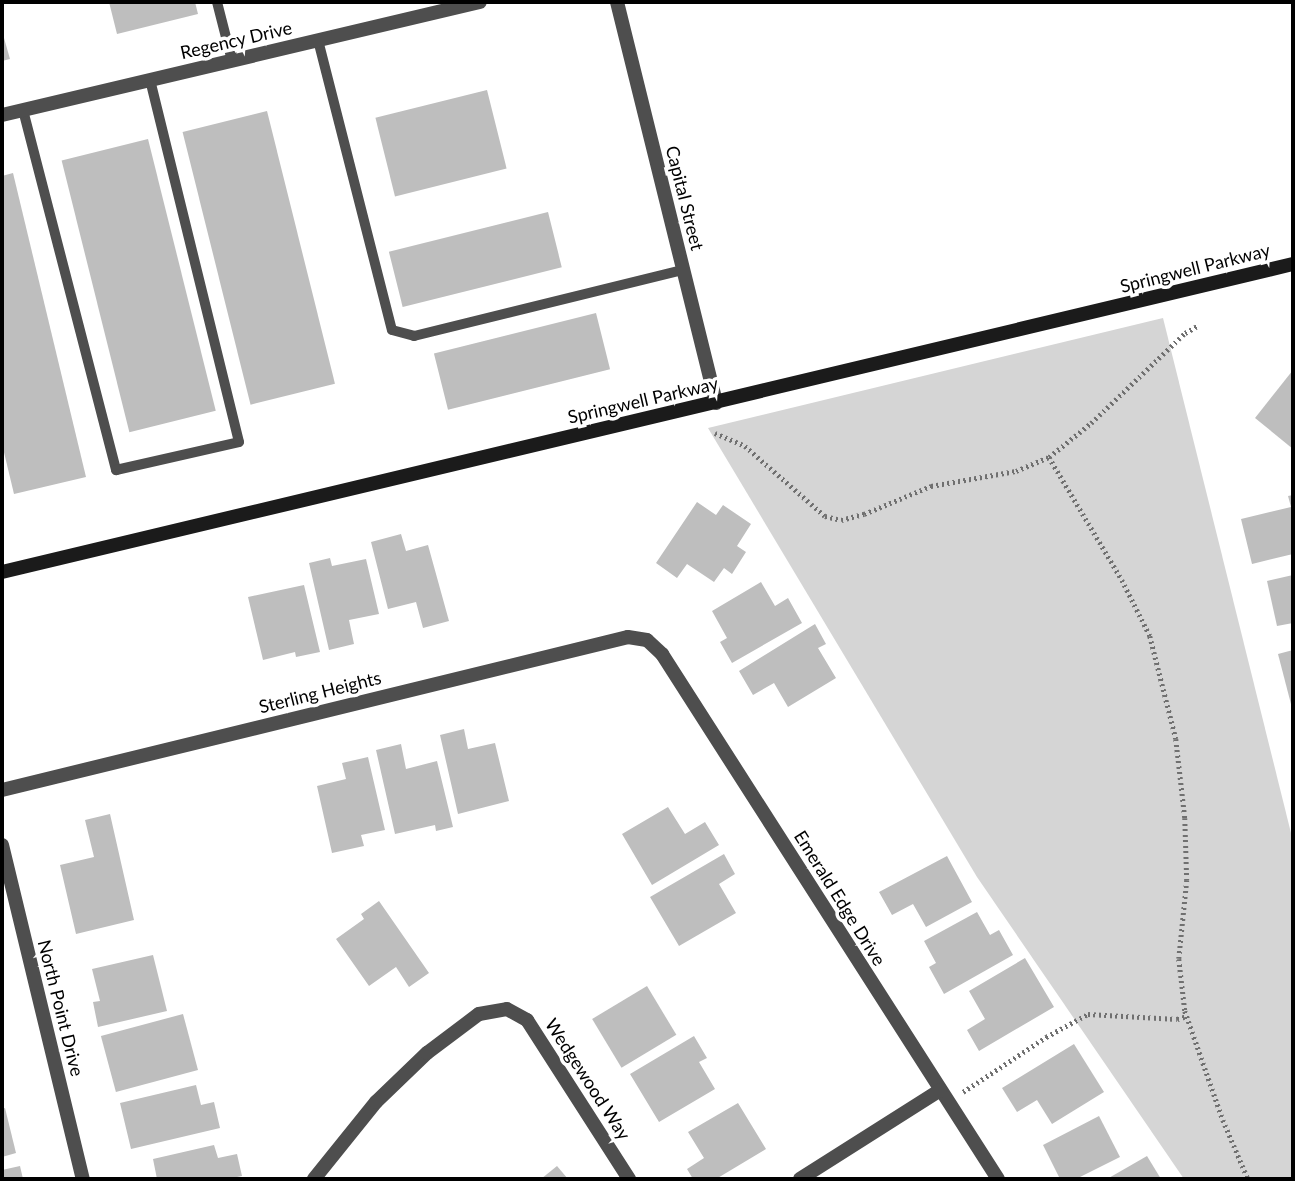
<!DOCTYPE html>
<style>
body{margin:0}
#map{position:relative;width:1295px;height:1181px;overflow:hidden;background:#fff;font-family:Lato,sans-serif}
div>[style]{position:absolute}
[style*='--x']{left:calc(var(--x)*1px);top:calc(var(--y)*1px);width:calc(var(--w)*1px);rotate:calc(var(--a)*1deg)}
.green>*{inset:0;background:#d5d5d5}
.building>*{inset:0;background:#bebebe;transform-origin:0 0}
.path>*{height:4.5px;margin-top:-2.25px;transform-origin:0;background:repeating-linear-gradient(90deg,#707070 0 2px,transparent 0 5.5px)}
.lane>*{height:10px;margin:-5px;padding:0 5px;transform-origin:5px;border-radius:5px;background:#4e4e4e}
.street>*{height:14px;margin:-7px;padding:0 7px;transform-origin:7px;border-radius:7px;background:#4e4e4e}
.secondary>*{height:14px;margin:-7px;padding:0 7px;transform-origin:7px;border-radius:7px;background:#1b1b1b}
span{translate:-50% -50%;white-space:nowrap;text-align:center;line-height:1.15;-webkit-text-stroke:7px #fff;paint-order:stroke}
.street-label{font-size:18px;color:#000}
.frame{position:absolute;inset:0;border:4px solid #000;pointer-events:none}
</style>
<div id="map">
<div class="green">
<div style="clip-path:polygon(1163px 318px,1293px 841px,1293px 1179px,1184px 1179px,977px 877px,708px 428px)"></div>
</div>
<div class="building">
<div style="clip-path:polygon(109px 2px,195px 2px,198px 14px,117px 34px)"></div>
<div style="clip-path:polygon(2px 31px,10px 59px,2px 61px)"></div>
<div style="left:487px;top:90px;width:81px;height:115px;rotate:76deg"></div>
<div style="left:267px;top:111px;width:281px;height:87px;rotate:76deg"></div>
<div style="left:148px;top:139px;width:280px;height:89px;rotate:76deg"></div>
<div style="clip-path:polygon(13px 173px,86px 477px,14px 494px,2px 444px,2px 176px)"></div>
<div style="left:548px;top:212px;width:57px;height:164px;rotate:76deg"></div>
<div style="left:596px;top:313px;width:58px;height:167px;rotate:76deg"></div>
<div style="clip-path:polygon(1293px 370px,1293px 449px,1255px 418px)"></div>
<div style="clip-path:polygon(1293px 495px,1293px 554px,1252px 564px,1241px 519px,1291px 507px,1288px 496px)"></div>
<div style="clip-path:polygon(697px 502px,716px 515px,723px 505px,751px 524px,737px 546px,746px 552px,732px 574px,724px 568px,714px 582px,687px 564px,677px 578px,656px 563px)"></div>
<div style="clip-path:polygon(401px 534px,406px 551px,428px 545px,449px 621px,423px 628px,416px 602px,388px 609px,371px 542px)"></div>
<div style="clip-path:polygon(330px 558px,332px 566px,366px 559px,379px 614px,349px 620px,354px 644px,329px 650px,309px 563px)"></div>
<div style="clip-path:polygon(1293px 575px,1293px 623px,1277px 626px,1267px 581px)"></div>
<div style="clip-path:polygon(761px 582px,775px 606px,788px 598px,802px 623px,732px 663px,720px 642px,727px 638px,712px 611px)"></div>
<div style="clip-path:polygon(304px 585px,320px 652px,296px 657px,295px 652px,263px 660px,248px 597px)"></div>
<div style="clip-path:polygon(815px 624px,826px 644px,818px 648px,836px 678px,788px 707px,774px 683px,753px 695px,739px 671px)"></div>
<div style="clip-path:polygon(1293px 650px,1293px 708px,1292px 708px,1278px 654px)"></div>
<div style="clip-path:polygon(464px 729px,468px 749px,495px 743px,509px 801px,458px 814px,440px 735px)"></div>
<div style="clip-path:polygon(401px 744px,406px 769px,437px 761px,453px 827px,436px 831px,435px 825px,395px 834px,376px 750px)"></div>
<div style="clip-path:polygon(368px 757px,385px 830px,361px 835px,364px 846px,332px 853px,317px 786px,346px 779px,342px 763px)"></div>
<div style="clip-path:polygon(668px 807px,685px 834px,705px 822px,719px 845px,652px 885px,622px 834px)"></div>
<div style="clip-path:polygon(110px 814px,134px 920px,76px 934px,60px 865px,94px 857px,85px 820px)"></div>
<div style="clip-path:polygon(724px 854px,735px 874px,719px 884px,736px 913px,679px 946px,650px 897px)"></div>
<div style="clip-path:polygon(947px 856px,972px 902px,926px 927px,913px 904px,892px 915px,879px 892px)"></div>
<div style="clip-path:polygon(379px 901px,429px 973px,409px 987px,396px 967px,369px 986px,336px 939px,364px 919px,361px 914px)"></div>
<div style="clip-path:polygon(977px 912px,990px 935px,999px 930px,1013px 955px,944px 994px,929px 967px,936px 963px,924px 941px)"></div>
<div style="clip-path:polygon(153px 955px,167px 1011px,98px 1027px,93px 1002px,100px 1001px,92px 969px)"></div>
<div style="clip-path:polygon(1025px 958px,1054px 1007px,979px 1051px,967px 1030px,985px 1019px,969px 991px)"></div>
<div style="left:647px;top:986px;width:57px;height:64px;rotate:59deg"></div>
<div style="left:183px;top:1014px;width:58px;height:85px;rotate:75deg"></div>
<div style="clip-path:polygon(694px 1036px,707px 1058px,699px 1062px,715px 1089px,659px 1122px,630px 1074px)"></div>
<div style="clip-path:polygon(1074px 1044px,1104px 1092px,1052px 1124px,1037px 1100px,1017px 1112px,1002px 1088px)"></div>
<div style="clip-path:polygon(196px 1085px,201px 1105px,214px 1102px,220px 1128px,131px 1149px,120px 1103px)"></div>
<div style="clip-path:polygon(738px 1103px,766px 1149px,716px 1179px,693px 1179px,687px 1169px,704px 1158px,688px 1132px)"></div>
<div style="clip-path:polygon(5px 1108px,16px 1153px,2px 1157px,2px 1109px)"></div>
<div style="clip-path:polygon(1099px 1116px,1120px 1157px,1076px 1179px,1060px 1179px,1043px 1145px)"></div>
<div style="clip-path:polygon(214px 1145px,218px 1158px,237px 1154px,242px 1176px,227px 1179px,157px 1179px,153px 1159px)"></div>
<div style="clip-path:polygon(1147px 1156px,1161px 1179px,1107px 1179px)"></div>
<div style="clip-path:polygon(20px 1166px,23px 1179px,2px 1179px,2px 1170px)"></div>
<div style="clip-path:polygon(557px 1166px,568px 1179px,541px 1179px)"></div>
</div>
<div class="path">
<div style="--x:715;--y:433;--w:33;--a:23"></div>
<div style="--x:745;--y:446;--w:106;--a:41.2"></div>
<div style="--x:825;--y:516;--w:16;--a:14"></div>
<div style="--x:841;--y:520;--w:24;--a:-15"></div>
<div style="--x:864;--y:514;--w:73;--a:-22.7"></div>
<div style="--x:931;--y:486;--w:86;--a:-10"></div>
<div style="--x:1016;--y:471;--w:36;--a:-23"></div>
<div style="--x:1049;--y:457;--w:54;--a:-39"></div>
<div style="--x:1091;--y:423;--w:130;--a:-43.8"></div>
<div style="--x:1185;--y:333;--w:16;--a:-30"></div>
<div style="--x:1049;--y:457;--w:143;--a:59.3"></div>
<div style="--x:1122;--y:580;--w:63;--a:63.4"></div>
<div style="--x:1150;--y:636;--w:106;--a:75.8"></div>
<div style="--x:1176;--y:739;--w:80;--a:83.5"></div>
<div style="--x:1185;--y:818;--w:62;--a:88.2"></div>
<div style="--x:1187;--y:880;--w:79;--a:95.8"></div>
<div style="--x:1179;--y:959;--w:52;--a:83.4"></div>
<div style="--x:1185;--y:1011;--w:115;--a:70.8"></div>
<div style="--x:1223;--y:1120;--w:64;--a:67"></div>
<div style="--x:963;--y:1092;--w:100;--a:-33.5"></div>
<div style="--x:1046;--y:1037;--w:48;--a:-28.7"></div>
<div style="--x:1088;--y:1014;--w:89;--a:3.2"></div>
<div style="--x:1177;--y:1019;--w:10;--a:-17"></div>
</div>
<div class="lane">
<div style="--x:217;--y:2;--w:61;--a:75.7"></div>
<div style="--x:318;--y:40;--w:299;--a:75.7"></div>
<div style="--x:392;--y:330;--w:23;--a:15"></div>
<div style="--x:414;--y:336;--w:277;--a:-13.8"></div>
<div style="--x:23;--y:110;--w:372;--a:75.5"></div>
<div style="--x:116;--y:470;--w:126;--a:-12.8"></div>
<div style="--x:239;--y:442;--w:373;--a:-103.8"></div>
</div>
<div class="street">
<div style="--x:617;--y:2;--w:413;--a:76.1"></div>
<div style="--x:2;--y:115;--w:491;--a:-13.3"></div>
<div style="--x:2;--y:790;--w:644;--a:-13.73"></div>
<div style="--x:628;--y:637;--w:19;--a:9"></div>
<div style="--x:647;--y:640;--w:21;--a:43"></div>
<div style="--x:662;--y:654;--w:623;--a:57.38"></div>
<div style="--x:2;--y:845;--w:344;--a:76.4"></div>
<div style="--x:314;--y:1179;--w:99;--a:-51.2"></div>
<div style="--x:376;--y:1102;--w:71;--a:-43.9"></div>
<div style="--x:427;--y:1053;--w:65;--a:-36.9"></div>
<div style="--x:479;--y:1014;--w:28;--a:-10"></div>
<div style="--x:507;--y:1009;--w:23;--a:29"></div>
<div style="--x:527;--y:1020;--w:189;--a:57.3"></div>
<div style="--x:800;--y:1179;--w:166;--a:-32.4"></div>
</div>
<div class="secondary">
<div style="--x:2;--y:572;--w:1327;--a:-13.42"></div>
</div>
<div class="street-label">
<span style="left:236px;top:40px;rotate:-13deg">Regency Drive</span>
<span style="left:685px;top:198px;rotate:76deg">Capital Street</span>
<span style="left:1195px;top:268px;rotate:-14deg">Springwell Parkway</span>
<span style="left:643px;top:400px;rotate:-13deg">Springwell Parkway</span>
<span style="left:320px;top:692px;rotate:-14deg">Sterling Heights</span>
<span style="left:840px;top:898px;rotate:58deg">Emerald Edge Drive</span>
<span style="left:61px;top:1008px;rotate:76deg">North Point Drive</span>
<span style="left:588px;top:1079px;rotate:57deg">Wedgewood Way</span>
</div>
<div class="frame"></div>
</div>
